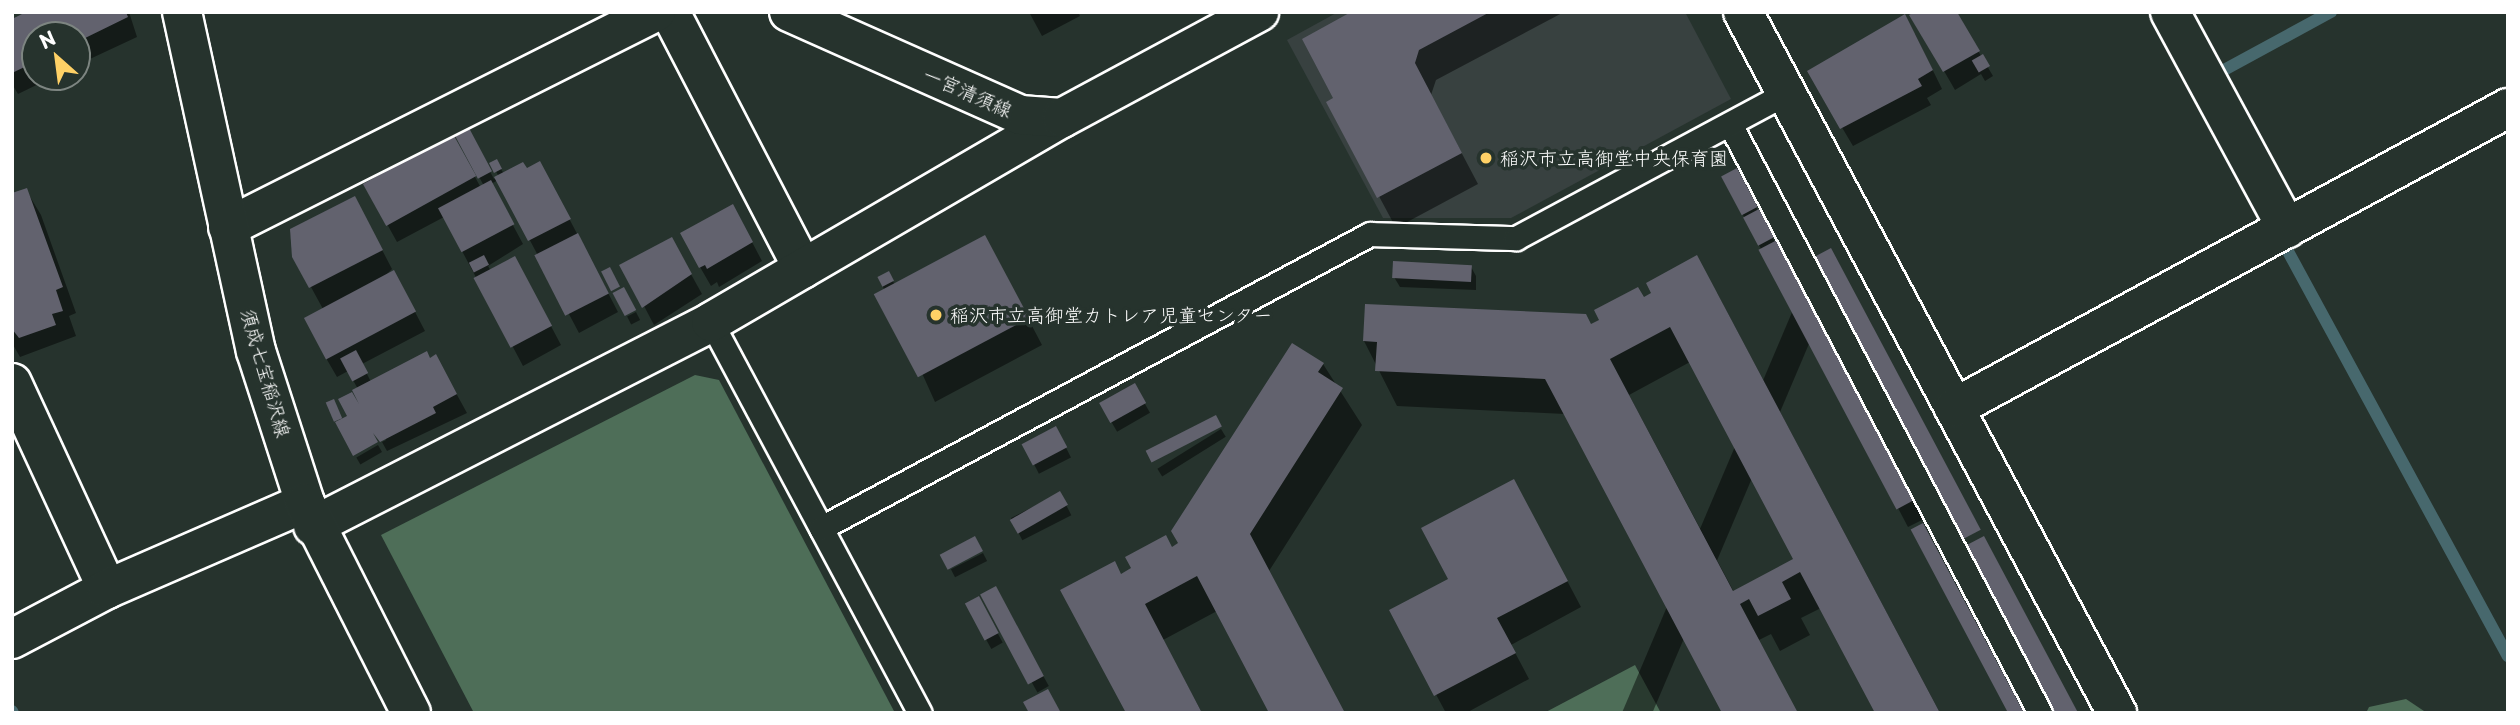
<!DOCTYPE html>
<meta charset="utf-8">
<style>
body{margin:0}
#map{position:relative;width:2520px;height:725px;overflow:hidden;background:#26332d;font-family:"Playpen Sans","Klee One",sans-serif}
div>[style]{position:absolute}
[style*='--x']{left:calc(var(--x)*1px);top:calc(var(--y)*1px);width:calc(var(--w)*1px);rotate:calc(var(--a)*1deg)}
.built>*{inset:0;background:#384140}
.green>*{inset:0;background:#4e6e58}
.shadow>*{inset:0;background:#0007;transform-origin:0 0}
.stream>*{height:12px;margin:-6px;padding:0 6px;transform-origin:6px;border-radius:6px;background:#47686d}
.building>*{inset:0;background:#62626e;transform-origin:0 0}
.roads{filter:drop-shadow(2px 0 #fff) drop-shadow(-2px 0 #fff) drop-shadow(0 2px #fff) drop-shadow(0 -2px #fff)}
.service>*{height:23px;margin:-11.5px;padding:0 11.5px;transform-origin:11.5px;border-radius:11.5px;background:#26332d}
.minor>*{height:38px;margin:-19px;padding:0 19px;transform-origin:19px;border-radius:19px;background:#26332d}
.tertiary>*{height:38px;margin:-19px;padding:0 19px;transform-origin:19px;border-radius:19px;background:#26332d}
.secondary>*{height:38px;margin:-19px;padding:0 19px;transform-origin:19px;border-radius:19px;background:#26332d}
.dots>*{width:19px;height:19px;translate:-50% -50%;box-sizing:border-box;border:4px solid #26332d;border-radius:50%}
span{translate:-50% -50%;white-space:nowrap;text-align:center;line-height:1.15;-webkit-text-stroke:7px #26332d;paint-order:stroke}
.street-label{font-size:19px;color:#fff}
.poi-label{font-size:19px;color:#fff}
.left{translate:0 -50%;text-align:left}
.frame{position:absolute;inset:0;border:14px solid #fff;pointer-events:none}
.north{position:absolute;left:21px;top:21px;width:70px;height:70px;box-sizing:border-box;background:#26332d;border:2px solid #7d8581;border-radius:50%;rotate:332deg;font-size:19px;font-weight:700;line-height:28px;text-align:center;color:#fff}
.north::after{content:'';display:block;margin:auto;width:24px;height:32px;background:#ffd166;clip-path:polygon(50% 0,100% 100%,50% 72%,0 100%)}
</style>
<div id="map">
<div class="built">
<div style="clip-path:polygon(1338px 12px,1685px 12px,1731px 99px,1511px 218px,1383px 218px,1287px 40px)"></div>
</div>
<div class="green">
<div style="clip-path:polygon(695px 375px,719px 380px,895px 713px,474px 713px,381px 535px)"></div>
<div style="clip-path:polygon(1635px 665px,1661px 713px,1544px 713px)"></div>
<div style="clip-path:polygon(2406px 699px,2427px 713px,2366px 713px,2369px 707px)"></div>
</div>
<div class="shadow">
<div style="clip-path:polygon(30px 12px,129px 12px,137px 37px,77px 65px,77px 35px,35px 35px,35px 77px,53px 77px,18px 94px,12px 84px,12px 21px)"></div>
<div style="clip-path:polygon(1029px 12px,1078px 12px,1080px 16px,1042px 36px)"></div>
<div style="clip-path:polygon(1355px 12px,1564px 12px,1436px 80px,1431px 95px,1478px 184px,1396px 228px,1329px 103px,1336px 99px)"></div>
<div style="clip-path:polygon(1910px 12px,1955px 12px,1993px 76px,1985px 81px,1981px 74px,1955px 90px)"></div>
<div style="clip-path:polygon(1915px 34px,1942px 89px,1927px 98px,1931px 105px,1853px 146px,1809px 72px)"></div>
<div style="clip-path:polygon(468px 130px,494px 179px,499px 177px,492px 164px,496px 161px,504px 174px,526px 171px,550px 182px,618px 312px,579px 333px,498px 180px,491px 184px,523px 244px,488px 266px,491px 271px,525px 277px,561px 345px,523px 366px,444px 217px,397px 242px,387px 224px,463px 155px,481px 188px,484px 186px,457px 136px)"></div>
<div style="clip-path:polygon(1736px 170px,1924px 519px,1908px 527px,1723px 177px)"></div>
<div style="clip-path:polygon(26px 190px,41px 215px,76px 313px,69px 316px,76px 336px,20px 357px,12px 343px,12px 195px)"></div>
<div style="clip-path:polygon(365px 217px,392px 269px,384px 277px,404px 291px,425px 331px,362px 364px,371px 382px,430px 360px,446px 375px,467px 413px,387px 451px,382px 442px,386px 440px,348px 371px,337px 377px,326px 358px,323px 309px,294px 256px)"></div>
<div style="clip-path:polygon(743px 225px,762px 261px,719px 287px,717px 282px,711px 286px,700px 267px)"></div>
<div style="clip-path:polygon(682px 258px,702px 294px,654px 325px,643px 304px)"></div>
<div style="left:1815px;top:258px;width:28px;height:515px;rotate:23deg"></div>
<div style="clip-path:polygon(999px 263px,1042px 345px,935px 402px,879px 278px,888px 273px,895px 285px)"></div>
<div style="clip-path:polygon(1471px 267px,1476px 276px,1476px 290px,1400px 287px,1394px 277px)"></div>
<div style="clip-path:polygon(evenodd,1717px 293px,1940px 713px,1877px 713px,1821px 608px,1801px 618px,1810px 635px,1780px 651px,1771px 634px,1759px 640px,1565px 414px,1397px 406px,1364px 341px,1591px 326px,1643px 299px,1717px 293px,1690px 362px,1795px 560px,1734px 592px,1629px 395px,1690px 362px)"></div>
<div style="left:636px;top:312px;width:9px;height:10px;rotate:63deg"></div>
<div style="clip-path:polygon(1323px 364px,1362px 425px,1269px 571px,1217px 611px,1163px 640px,1202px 713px,1128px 713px,1121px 576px,1180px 544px)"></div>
<div style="left:1134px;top:385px;width:32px;height:38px;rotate:60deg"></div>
<div style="left:1056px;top:428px;width:33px;height:36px;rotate:63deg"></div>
<div style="left:1221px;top:429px;width:9px;height:75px;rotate:58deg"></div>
<div style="left:378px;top:445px;width:8px;height:25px;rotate:60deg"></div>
<div style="left:1060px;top:493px;width:25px;height:55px;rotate:63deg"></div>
<div style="clip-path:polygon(1528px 507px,1581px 607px,1511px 645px,1529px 679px,1466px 713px,1446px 713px,1391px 611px,1451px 579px)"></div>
<div style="left:983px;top:553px;width:9px;height:36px;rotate:63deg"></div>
<div style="left:995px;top:589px;width:111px;height:13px;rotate:61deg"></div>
<div style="left:978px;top:598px;width:51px;height:13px;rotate:61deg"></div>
</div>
<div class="stream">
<div style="--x:2224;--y:70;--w:122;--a:-28.5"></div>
<div style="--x:2284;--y:244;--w:469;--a:61.5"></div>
<div style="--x:12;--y:711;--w:2;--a:63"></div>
</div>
<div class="building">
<div style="clip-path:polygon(26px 12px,126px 12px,128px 17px,77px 42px,77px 35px,35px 35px,35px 62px,12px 73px,12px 19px)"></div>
<div style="clip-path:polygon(1351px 12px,1490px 12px,1419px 50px,1415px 63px,1462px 153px,1377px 198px,1326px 102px,1333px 98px,1302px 39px)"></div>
<div style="clip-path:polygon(1914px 12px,1957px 12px,1980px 51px,1943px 72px,1909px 15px)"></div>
<div style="clip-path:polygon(1905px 14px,1933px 70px,1918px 79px,1922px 86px,1840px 129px,1807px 71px)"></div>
<div style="left:1983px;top:54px;width:14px;height:13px;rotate:60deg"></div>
<div style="left:469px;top:128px;width:49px;height:16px;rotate:62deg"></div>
<div style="left:453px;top:134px;width:48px;height:103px;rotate:61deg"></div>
<div style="left:497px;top:159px;width:11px;height:9px;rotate:63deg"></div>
<div style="clip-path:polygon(540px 161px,571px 219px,528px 241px,494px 177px,523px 162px,527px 168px)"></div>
<div style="left:1737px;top:168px;width:44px;height:18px;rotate:62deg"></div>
<div style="left:491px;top:180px;width:50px;height:60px;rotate:62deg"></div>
<div style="clip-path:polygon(27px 188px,63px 287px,56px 290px,63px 311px,52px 314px,56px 325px,19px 338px,12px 329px,12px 193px)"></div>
<div style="clip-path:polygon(355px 196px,383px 250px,309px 288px,292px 257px,290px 229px)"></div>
<div style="clip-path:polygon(733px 204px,753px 242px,707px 269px,705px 265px,699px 268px,680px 233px)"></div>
<div style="left:1759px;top:209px;width:32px;height:18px;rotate:62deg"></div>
<div style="left:578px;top:233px;width:68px;height:49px;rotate:63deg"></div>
<div style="left:985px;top:235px;width:94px;height:126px;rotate:62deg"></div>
<div style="clip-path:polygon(672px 237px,692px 274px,642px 308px,619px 265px)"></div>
<div style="left:1777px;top:240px;width:294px;height:21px;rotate:62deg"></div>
<div style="left:1831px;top:248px;width:319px;height:20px;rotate:62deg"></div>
<div style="left:484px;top:255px;width:11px;height:17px;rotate:63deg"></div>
<div style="clip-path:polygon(evenodd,1697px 255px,1940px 713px,1875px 713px,1800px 572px,1782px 582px,1791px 599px,1758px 616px,1749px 599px,1740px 604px,1798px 713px,1722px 713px,1545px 379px,1375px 371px,1377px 342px,1363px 341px,1365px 304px,1586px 314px,1591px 324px,1599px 320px,1594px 310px,1638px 287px,1644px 297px,1651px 293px,1646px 283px,1697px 255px,1670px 327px,1793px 559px,1733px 591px,1610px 359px,1670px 327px)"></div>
<div style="left:515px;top:256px;width:79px;height:47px;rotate:62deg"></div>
<div style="left:1393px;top:261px;width:79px;height:17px;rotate:3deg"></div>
<div style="left:610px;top:267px;width:22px;height:10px;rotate:63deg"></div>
<div style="left:394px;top:270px;width:47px;height:102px;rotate:62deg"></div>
<div style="left:889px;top:271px;width:11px;height:13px;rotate:63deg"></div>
<div style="left:624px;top:287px;width:26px;height:13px;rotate:62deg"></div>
<div style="clip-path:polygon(1292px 343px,1324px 363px,1318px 372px,1343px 388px,1250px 534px,1345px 713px,1269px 713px,1197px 576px,1145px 604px,1202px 713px,1126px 713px,1060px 590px,1115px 561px,1121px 574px,1131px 568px,1125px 557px,1166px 535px,1172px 547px,1178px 543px,1171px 531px)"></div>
<div style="left:356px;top:350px;width:26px;height:18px;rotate:62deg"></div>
<div style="clip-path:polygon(427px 351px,430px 358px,436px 354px,457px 394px,433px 407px,436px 413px,380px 442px,373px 433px,378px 442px,353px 456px,335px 422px,347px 416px,338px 399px,352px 392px,359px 404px,352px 390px)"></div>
<div style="left:1135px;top:383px;width:23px;height:41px;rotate:61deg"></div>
<div style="left:334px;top:399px;width:21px;height:9px;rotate:67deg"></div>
<div style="left:1216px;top:415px;width:13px;height:79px;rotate:63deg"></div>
<div style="left:1056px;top:426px;width:24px;height:39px;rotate:62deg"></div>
<div style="clip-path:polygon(1514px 479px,1568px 581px,1497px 618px,1516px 653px,1434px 696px,1389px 610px,1448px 579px,1421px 528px)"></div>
<div style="left:1060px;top:491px;width:16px;height:58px;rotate:60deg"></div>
<div style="left:1923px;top:523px;width:215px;height:14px;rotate:62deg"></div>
<div style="left:975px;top:536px;width:17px;height:40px;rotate:62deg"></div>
<div style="left:1984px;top:536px;width:200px;height:21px;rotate:62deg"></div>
<div style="left:996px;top:586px;width:102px;height:18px;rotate:62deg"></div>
<div style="left:979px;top:596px;width:42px;height:16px;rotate:62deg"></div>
<div style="clip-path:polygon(1048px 689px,1061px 713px,1029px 713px,1023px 702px)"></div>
</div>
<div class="roads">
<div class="service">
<div style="--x:1730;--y:124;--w:666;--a:62.24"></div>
<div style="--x:711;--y:322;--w:443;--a:61.9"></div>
<div style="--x:821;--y:528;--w:623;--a:-28.17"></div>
<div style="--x:1370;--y:234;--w:146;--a:1.6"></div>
<div style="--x:1516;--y:238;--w:306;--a:-28.2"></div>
</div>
<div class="minor">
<div style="--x:670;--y:12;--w:289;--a:62.6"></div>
<div style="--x:1743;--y:12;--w:795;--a:61.92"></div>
<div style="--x:2170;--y:12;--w:246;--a:61.6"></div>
<div style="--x:228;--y:227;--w:479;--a:-26.7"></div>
<div style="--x:12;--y:383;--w:227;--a:65.2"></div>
<div style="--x:1954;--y:408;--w:630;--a:-28.44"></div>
<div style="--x:12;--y:639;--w:107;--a:-27.8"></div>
<div style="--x:107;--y:589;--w:216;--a:-23.5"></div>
</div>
<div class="tertiary">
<div style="--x:313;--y:526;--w:447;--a:-27.1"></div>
<div style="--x:711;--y:322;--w:406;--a:-30.2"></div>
</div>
<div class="secondary">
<div style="--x:182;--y:12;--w:347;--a:77.7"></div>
<div style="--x:256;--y:351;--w:160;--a:72.1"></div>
<div style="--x:305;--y:503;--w:235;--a:63.2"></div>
<div style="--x:789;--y:12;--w:253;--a:24"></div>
<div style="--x:1020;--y:115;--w:42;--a:4.1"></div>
<div style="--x:1062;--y:118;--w:224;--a:-28.3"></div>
</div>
</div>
<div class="dots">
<div style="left:1486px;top:158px;background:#ffd166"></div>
<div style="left:936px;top:315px;background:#ffd166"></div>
</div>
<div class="street-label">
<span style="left:968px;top:92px;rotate:24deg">一宮清須線</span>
<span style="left:266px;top:373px;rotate:74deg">須成七宝稲沢線</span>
</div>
<div class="poi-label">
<span class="left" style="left:1500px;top:158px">稲沢市立高御堂中央保育園</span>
<span class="left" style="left:950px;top:315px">稲沢市立高御堂カトレア児童センター</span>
</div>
<div class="frame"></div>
<div class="north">N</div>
</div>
